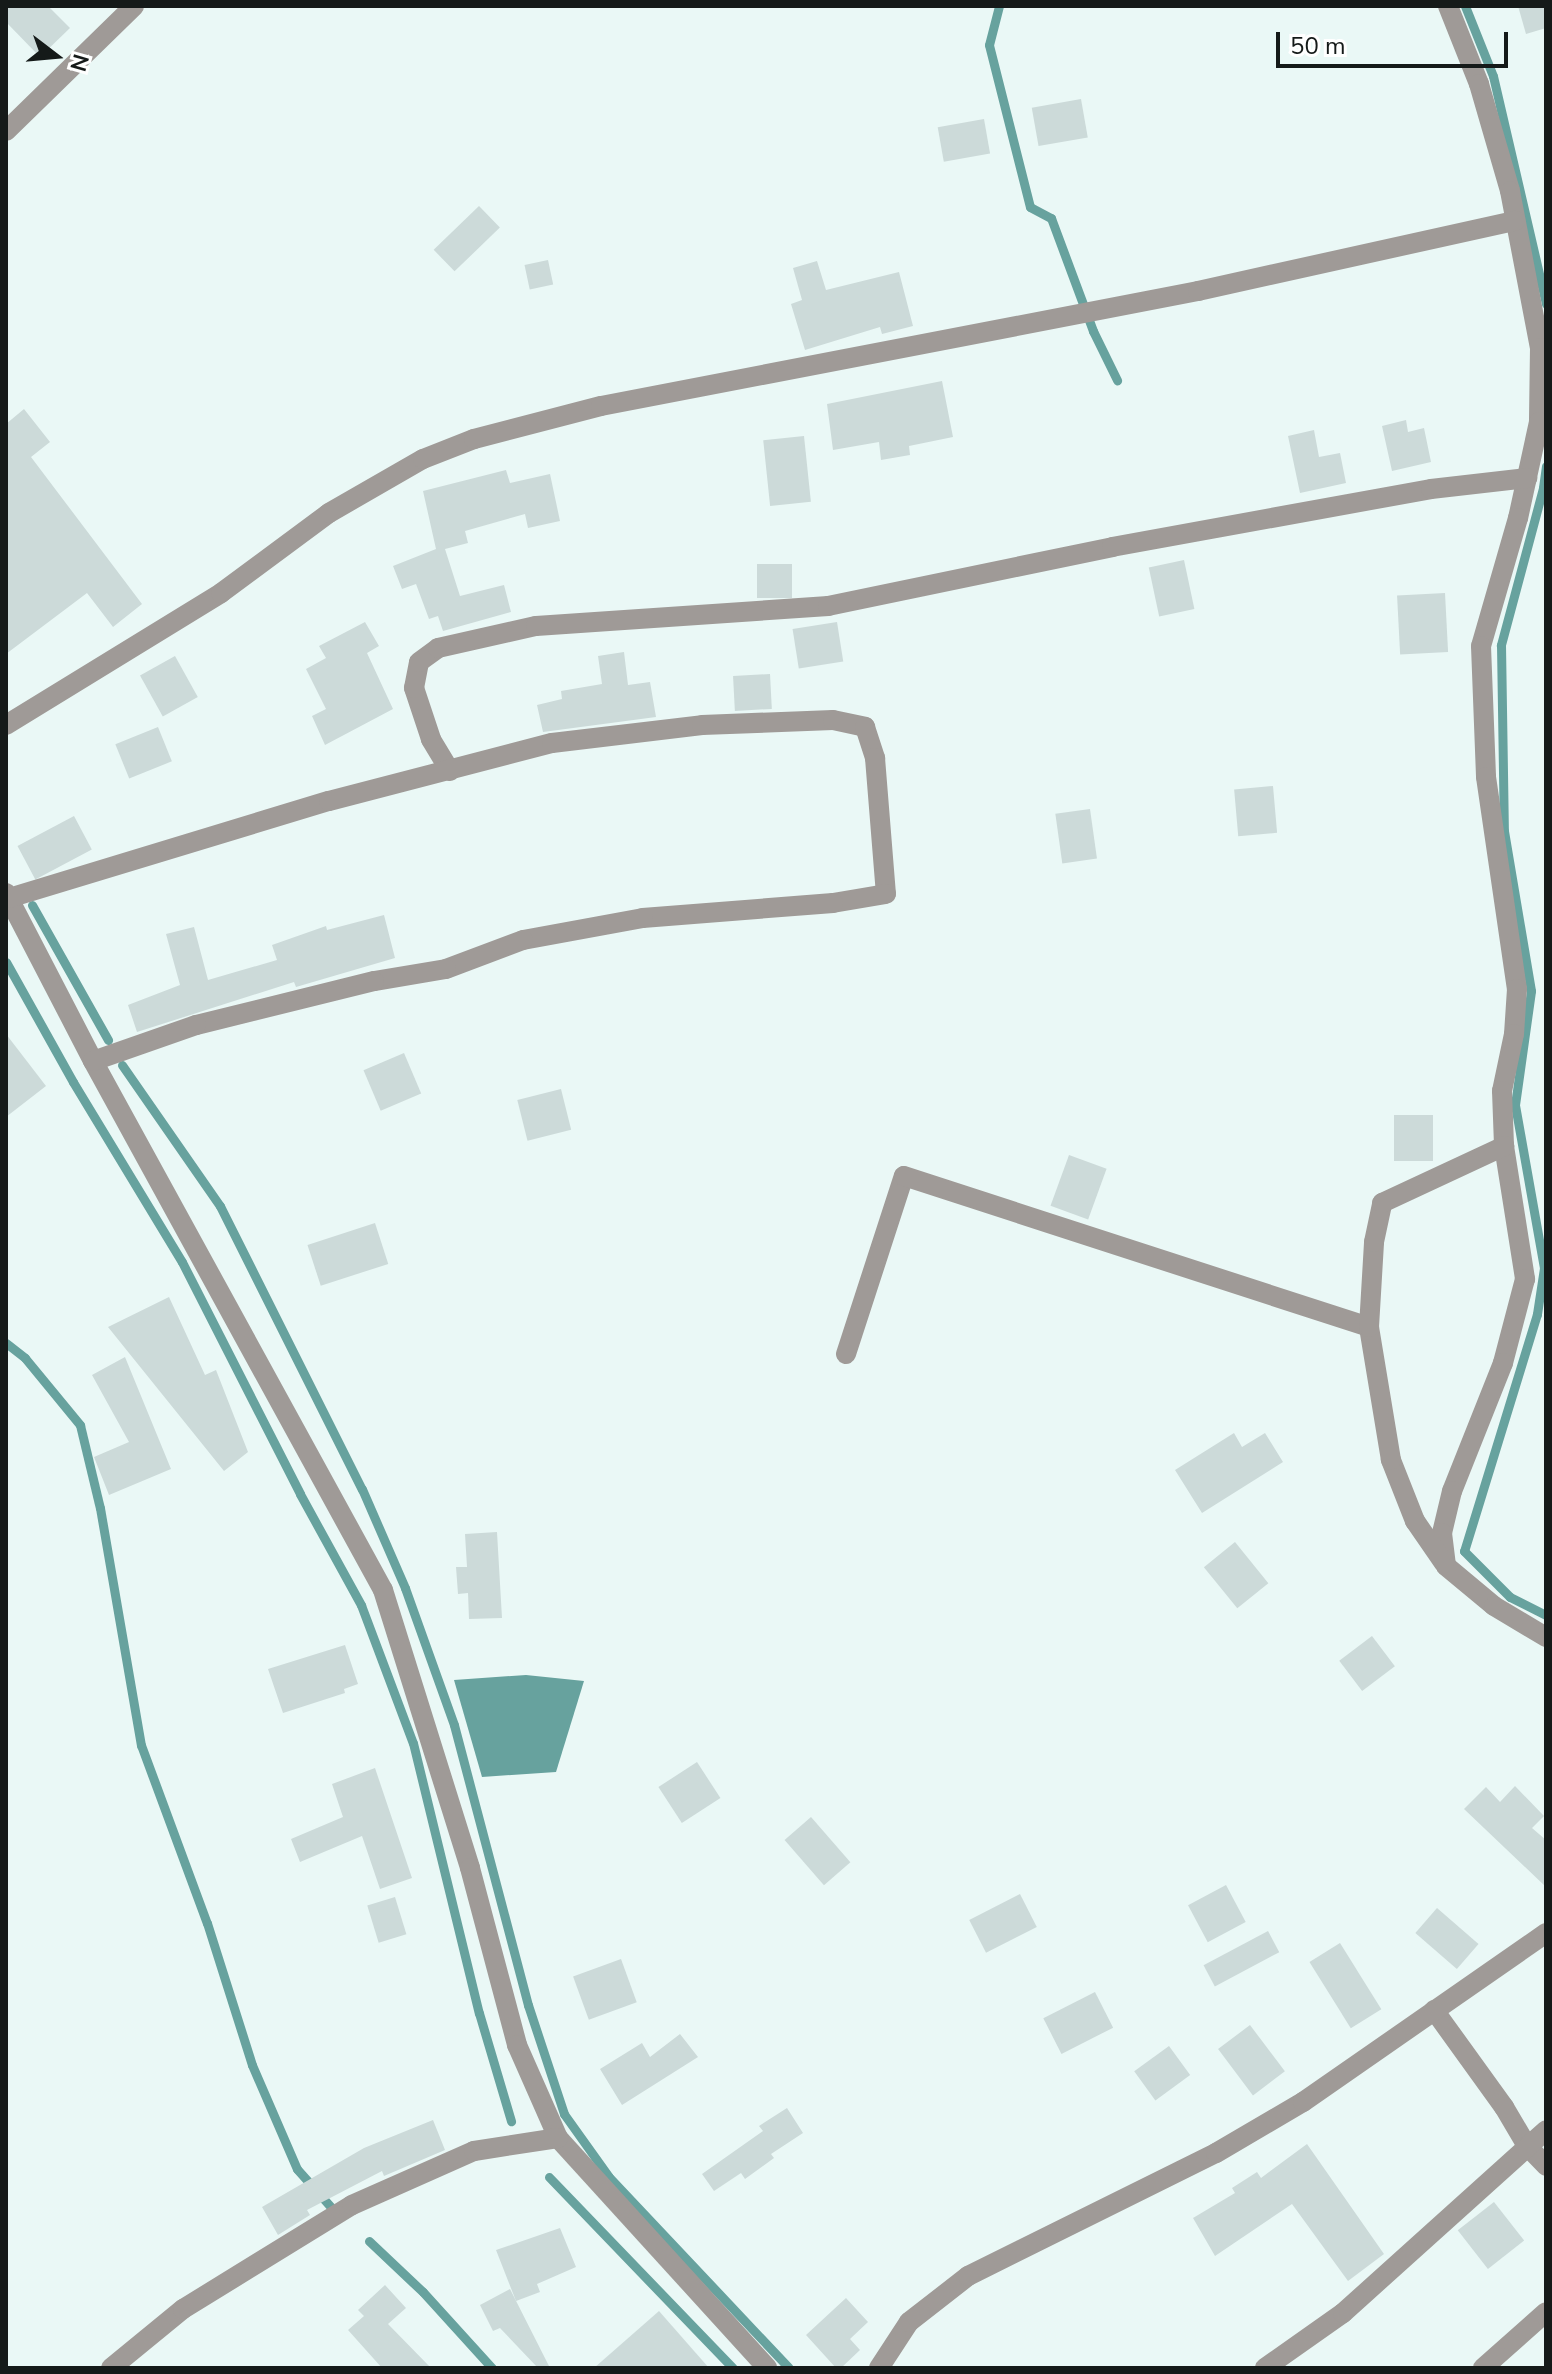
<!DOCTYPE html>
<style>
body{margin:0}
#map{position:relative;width:1552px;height:2374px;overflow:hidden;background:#eaf8f6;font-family:"Nunito Sans",sans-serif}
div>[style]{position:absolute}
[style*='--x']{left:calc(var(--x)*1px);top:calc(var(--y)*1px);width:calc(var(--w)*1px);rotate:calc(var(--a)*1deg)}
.water>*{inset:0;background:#67a29e}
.stream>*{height:9px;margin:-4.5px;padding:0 4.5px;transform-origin:4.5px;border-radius:4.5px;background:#67a29e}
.building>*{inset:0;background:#ccdad9;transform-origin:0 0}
.minor>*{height:20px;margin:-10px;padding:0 10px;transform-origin:10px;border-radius:10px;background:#9f9a97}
span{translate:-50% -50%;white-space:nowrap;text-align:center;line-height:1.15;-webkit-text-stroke:6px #fff;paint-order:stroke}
.frame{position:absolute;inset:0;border:8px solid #151a19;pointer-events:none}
.north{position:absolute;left:16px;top:16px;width:80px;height:80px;-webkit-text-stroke:6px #fff;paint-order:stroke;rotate:106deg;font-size:22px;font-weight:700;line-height:32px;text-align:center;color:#151a19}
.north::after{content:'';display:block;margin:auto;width:28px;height:36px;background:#151a19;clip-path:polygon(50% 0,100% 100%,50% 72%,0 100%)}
.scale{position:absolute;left:1276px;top:32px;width:232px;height:36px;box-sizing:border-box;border:4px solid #151a19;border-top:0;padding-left:10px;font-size:24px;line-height:28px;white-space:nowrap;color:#151a19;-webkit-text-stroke:6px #fff;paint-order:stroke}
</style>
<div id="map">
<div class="water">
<div style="clip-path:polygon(526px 1675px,584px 1681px,556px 1772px,482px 1777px,454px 1680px)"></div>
</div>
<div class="stream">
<div style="--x:999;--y:6;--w:40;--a:104.4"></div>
<div style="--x:989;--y:45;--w:167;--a:75.8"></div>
<div style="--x:1030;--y:207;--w:24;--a:28"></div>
<div style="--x:1051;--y:218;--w:121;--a:69.6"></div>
<div style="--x:1093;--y:331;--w:55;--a:63.9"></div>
<div style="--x:1465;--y:6;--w:75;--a:68.2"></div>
<div style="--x:1493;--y:76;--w:234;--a:76.9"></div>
<div style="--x:1546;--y:466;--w:22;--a:98"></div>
<div style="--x:1543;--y:488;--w:163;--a:105"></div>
<div style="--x:1501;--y:645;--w:186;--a:89.1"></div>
<div style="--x:1504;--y:831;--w:162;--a:80.4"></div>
<div style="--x:1531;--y:991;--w:115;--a:98"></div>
<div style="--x:1515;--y:1105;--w:166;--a:79.9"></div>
<div style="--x:1544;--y:1268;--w:47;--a:98.7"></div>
<div style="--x:1537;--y:1314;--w:248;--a:107.1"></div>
<div style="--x:1464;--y:1551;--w:65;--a:45"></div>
<div style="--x:1510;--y:1597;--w:40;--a:26.6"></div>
<div style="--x:32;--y:905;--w:155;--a:60.6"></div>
<div style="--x:6;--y:962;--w:137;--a:60.8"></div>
<div style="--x:73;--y:1082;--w:210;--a:58.8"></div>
<div style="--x:182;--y:1262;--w:260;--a:63"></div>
<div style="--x:300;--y:1494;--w:127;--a:61.2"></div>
<div style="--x:361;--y:1605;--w:147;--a:69.4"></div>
<div style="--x:413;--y:1743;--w:278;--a:76.3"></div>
<div style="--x:479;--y:2013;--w:113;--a:73.5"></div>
<div style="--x:122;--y:1065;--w:172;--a:55.2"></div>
<div style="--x:220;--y:1206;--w:317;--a:63.4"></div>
<div style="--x:362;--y:1489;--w:108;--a:66.5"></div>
<div style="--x:405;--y:1588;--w:145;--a:70.3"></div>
<div style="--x:454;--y:1725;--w:290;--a:75.2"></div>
<div style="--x:528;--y:2005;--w:115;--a:71.7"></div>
<div style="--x:564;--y:2114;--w:77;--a:54.5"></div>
<div style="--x:609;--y:2177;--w:262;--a:46.7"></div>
<div style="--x:6;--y:1343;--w:24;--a:38"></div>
<div style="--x:25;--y:1358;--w:87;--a:50.6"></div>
<div style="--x:80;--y:1425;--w:85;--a:76.5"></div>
<div style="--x:100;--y:1508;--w:241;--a:80.2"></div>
<div style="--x:141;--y:1745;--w:190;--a:69.7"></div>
<div style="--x:207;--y:1923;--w:149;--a:72.4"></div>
<div style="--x:252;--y:2065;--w:113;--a:66.6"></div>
<div style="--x:297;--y:2169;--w:62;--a:48.3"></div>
<div style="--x:549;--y:2177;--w:265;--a:46.1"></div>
<div style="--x:369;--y:2241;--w:74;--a:43.4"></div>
<div style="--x:423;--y:2292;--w:103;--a:47.8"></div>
</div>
<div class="building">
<div style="clip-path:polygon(6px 6px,48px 6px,70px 28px,40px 57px,6px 22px)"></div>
<div style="clip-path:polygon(1518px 6px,1546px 6px,1546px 28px,1526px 34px)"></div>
<div style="left:1081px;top:99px;width:39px;height:50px;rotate:80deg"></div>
<div style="left:984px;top:119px;width:35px;height:47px;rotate:80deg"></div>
<div style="left:479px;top:206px;width:30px;height:63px;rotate:46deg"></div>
<div style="left:548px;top:260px;width:25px;height:24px;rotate:78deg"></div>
<div style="clip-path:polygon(817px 261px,826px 290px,899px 272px,913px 326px,882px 334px,880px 327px,805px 350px,791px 304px,802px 300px,793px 268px)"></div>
<div style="clip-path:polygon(942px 381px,953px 437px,909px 446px,910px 455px,881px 460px,879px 442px,833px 450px,827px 404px)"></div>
<div style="clip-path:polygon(24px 409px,50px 442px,31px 457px,142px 604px,113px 627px,87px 593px,6px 654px,6px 424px)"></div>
<div style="clip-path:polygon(1406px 420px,1408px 432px,1424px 428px,1431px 462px,1392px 471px,1382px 426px)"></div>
<div style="clip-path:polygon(1314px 430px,1319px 457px,1340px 453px,1346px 483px,1300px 493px,1288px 436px)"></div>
<div style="left:804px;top:436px;width:66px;height:41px;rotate:84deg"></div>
<div style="clip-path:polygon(506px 470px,510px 483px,550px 474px,560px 521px,528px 528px,525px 514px,465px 531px,468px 543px,445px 549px,460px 596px,504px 585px,511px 612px,443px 631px,438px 616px,429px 619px,416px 584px,402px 589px,393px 566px,436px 549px,423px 491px)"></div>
<div style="left:1184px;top:560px;width:50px;height:36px;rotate:78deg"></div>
<div style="left:757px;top:564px;width:35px;height:34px"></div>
<div style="left:1445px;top:593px;width:59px;height:48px;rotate:87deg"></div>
<div style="clip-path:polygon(365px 622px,379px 646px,367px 653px,393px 709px,325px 745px,312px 716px,326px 709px,306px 669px,326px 658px,319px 646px)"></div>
<div style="left:837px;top:622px;width:40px;height:45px;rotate:81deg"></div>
<div style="clip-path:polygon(624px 652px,628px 685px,650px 682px,656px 717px,543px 732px,537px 705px,562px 699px,561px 691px,602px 684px,598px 656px)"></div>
<div style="left:175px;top:656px;width:47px;height:40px;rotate:61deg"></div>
<div style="left:770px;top:674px;width:35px;height:37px;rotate:87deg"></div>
<div style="left:158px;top:727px;width:37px;height:46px;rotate:68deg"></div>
<div style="left:1273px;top:786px;width:47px;height:39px;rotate:85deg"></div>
<div style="left:1090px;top:809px;width:50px;height:35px;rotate:82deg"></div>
<div style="left:74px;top:816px;width:38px;height:64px;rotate:62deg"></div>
<div style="clip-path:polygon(384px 915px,395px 958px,296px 987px,294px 982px,137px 1032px,128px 1005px,180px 985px,166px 934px,194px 927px,208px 980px,277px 960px,272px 945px,326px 926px,327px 930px)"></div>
<div style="clip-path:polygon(6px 1034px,46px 1086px,6px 1117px)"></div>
<div style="left:404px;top:1053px;width:44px;height:44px;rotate:67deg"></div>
<div style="left:561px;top:1089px;width:42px;height:45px;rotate:76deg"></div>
<div style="left:1394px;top:1115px;width:39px;height:46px"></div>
<div style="left:1069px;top:1155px;width:40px;height:54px;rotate:20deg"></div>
<div style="left:375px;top:1223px;width:43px;height:71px;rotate:72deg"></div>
<div style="clip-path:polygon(169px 1297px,205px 1375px,216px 1370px,248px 1452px,224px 1471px,108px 1327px)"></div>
<div style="clip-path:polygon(125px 1357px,171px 1469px,109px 1495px,94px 1457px,129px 1442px,92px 1375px)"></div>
<div style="clip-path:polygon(1234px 1433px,1242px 1447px,1265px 1433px,1283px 1462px,1202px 1513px,1175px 1470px)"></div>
<div style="clip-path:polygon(497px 1532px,502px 1618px,469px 1619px,468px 1593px,458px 1594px,456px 1567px,467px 1567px,465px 1534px)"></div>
<div style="left:1235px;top:1542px;width:53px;height:40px;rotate:51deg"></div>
<div style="left:1372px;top:1636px;width:38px;height:41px;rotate:53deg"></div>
<div style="clip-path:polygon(345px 1645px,358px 1684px,344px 1689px,345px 1693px,283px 1713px,268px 1669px)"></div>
<div style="left:697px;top:1762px;width:43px;height:46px;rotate:57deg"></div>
<div style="clip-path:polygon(375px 1768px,412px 1878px,380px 1889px,362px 1836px,300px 1862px,291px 1839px,343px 1817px,332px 1784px)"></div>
<div style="clip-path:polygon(1515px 1786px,1544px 1816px,1532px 1828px,1546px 1840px,1546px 1887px,1464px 1809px,1486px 1787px,1500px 1802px)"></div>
<div style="left:811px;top:1817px;width:60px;height:35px;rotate:49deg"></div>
<div style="left:1226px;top:1885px;width:42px;height:43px;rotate:62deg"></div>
<div style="left:1020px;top:1894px;width:37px;height:57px;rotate:63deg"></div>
<div style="left:395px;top:1897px;width:39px;height:29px;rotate:73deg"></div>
<div style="left:1437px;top:1908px;width:55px;height:33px;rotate:41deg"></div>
<div style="left:1268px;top:1931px;width:24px;height:73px;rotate:62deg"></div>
<div style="left:1340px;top:1943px;width:78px;height:36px;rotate:58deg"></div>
<div style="left:621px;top:1959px;width:46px;height:51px;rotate:70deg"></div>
<div style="left:1095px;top:1992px;width:40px;height:58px;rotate:63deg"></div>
<div style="left:1250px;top:2025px;width:58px;height:40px;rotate:53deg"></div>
<div style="clip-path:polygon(680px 2034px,698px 2057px,622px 2105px,600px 2069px,642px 2043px,650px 2057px)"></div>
<div style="left:1169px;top:2046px;width:36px;height:43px;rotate:54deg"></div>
<div style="clip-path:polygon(787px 2108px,803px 2133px,771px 2154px,774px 2158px,745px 2179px,741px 2173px,714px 2191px,702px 2174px,763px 2131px,759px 2126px)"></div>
<div style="clip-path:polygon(433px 2120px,445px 2150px,384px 2176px,382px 2171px,307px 2210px,310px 2215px,278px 2235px,262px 2207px,364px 2148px)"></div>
<div style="clip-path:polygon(1307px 2144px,1384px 2254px,1348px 2281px,1292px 2204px,1215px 2256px,1193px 2218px,1235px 2193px,1232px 2188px,1257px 2172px,1261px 2178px)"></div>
<div style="left:1494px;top:2202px;width:49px;height:46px;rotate:52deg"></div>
<div style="clip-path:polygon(560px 2228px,576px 2267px,537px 2284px,540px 2292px,516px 2301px,496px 2250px)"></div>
<div style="clip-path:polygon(385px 2285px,406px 2308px,388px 2324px,431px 2368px,382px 2368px,348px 2330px,364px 2316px,358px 2310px)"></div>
<div style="clip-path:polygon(510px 2289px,550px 2368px,538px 2368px,500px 2328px,493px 2331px,480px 2305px)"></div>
<div style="clip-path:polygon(846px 2298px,868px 2322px,850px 2339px,860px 2350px,841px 2368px,836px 2368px,806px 2335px)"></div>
<div style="clip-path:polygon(659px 2311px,709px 2368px,594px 2368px)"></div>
</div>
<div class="minor">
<div style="--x:1448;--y:6;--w:84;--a:68.3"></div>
<div style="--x:1479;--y:84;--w:111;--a:73.8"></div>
<div style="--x:1510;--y:191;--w:160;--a:79.2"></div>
<div style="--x:1540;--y:348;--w:74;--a:90.8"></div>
<div style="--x:1539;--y:422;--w:98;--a:102.3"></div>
<div style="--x:1518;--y:518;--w:133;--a:106.1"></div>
<div style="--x:1481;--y:646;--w:131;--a:87.8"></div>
<div style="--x:1486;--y:777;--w:214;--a:81.7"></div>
<div style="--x:1517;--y:989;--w:45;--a:93.8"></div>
<div style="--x:1514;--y:1034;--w:58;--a:101.9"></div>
<div style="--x:1502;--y:1091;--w:55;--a:87.9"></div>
<div style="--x:1504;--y:1146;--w:135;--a:81"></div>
<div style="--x:1525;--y:1279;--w:87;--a:104.7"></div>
<div style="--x:1503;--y:1363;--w:138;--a:111.7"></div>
<div style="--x:1452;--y:1491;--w:43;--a:103.4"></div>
<div style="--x:1442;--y:1533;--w:33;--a:83"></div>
<div style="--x:1446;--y:1566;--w:62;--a:39.8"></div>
<div style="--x:1494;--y:1606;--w:61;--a:30.8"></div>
<div style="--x:6;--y:131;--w:179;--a:-44.3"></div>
<div style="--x:6;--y:725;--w:252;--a:-31.5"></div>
<div style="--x:221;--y:593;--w:134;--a:-36.5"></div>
<div style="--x:329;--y:513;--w:108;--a:-29.9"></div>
<div style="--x:423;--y:459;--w:55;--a:-21.4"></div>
<div style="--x:474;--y:439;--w:131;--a:-14.6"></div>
<div style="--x:601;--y:406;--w:608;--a:-10.9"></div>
<div style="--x:1198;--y:291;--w:325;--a:-12.5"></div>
<div style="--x:450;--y:771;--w:37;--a:-121"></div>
<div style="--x:431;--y:739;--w:54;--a:-108.4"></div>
<div style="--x:414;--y:688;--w:26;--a:-79"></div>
<div style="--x:419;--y:662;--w:24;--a:-36"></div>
<div style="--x:438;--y:648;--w:100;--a:-12.7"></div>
<div style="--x:536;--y:626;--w:293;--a:-3.9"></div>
<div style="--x:828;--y:606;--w:290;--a:-11.7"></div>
<div style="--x:1112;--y:547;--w:324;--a:-10.3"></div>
<div style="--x:1431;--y:489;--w:97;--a:-6.5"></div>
<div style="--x:6;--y:893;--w:189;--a:62.6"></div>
<div style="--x:93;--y:1061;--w:603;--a:61.27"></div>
<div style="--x:383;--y:1590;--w:291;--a:72.6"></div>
<div style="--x:470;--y:1868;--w:183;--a:75.1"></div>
<div style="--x:517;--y:2045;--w:102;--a:66.2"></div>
<div style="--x:558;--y:2138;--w:311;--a:47.7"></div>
<div style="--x:9;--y:898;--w:334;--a:-16.9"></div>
<div style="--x:329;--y:801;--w:230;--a:-14.6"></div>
<div style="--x:552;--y:743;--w:151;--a:-6.8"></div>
<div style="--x:702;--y:725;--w:131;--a:-2.2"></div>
<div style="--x:833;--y:720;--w:33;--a:12"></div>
<div style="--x:865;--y:727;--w:33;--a:72"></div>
<div style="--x:875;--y:758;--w:136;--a:85.4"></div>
<div style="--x:886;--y:894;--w:54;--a:170.4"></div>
<div style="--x:833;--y:903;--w:191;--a:175.5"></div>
<div style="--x:643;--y:918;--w:122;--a:169.6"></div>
<div style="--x:523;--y:940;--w:82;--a:159.4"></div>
<div style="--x:446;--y:969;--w:73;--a:170.5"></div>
<div style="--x:374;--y:981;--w:183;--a:166.1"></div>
<div style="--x:196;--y:1025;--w:109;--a:160.7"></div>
<div style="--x:846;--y:1354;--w:187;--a:-72"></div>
<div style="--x:904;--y:1176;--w:489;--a:18"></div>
<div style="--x:1444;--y:1563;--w:51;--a:-124.6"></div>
<div style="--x:1415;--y:1521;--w:66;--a:-111.5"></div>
<div style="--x:1391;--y:1460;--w:135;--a:-99.4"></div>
<div style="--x:1369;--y:1327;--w:85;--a:-86.6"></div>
<div style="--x:1374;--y:1242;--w:40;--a:-78"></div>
<div style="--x:1382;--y:1203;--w:135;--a:-25"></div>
<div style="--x:1434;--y:2010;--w:120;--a:54.2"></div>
<div style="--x:1504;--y:2107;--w:45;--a:59.5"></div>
<div style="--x:1527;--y:2146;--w:28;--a:46"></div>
<div style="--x:111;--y:2368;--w:93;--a:-39.3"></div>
<div style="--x:183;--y:2309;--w:198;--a:-31.6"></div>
<div style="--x:352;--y:2205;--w:133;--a:-23.9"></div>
<div style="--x:474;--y:2151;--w:85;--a:-8.8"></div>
<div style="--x:879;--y:2368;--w:55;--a:-56.9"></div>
<div style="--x:909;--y:2322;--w:75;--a:-37.9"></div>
<div style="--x:968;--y:2276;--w:277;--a:-26.4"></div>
<div style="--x:1216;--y:2153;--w:101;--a:-30.4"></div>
<div style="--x:1303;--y:2102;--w:296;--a:-34.8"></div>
<div style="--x:1265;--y:2368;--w:95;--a:-35.2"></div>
<div style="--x:1343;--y:2313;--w:273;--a:-42"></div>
<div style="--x:1483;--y:2368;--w:84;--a:-41.6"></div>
</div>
<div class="frame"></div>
<div class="north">N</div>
<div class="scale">50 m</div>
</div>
